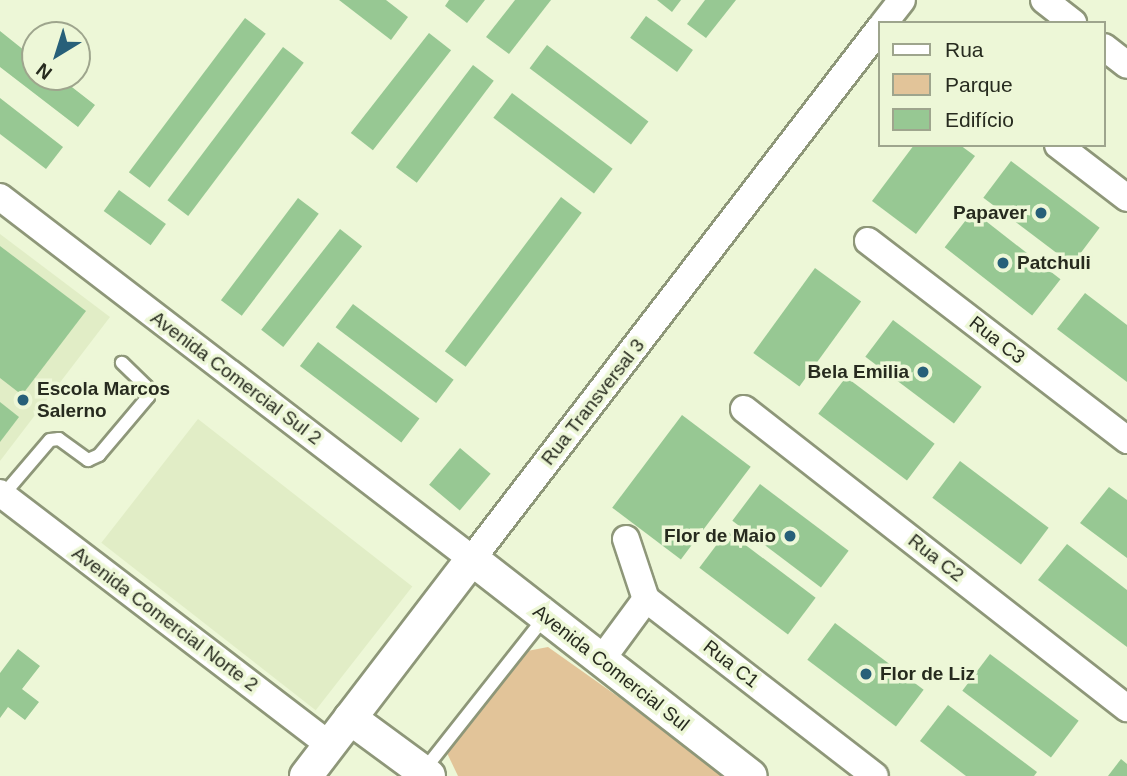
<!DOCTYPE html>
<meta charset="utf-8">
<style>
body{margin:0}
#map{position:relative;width:1127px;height:776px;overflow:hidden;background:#edf7d7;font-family:Arial,sans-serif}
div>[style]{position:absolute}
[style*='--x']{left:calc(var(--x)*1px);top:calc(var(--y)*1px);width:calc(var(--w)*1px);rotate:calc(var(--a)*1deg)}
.built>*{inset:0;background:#e1edc6;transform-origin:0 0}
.green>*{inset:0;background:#e2c499}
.building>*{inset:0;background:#97c893;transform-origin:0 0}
.roads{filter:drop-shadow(2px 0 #8e9779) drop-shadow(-2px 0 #8e9779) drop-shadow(0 2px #8e9779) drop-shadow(0 -2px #8e9779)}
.service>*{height:12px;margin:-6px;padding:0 6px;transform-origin:6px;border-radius:6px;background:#fff}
.minor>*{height:26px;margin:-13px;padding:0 13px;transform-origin:13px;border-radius:13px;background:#fff}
.tertiary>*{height:32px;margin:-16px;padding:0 16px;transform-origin:16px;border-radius:16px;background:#fff}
.dots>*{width:19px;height:19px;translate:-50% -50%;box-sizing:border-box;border:4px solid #edf7d7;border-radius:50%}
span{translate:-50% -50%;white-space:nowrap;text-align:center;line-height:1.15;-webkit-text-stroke:7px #edf7d7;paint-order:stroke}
.poi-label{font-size:19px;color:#272b1f;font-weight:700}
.right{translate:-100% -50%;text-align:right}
.left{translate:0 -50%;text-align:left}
.street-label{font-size:19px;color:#272b1f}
.legend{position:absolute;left:878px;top:21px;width:228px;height:126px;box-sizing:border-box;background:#edf7d7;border:2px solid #9ea58d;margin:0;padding:9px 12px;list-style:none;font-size:21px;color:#272b1f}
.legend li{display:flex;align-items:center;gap:14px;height:35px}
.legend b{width:35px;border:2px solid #9ea58d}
.north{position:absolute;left:21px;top:21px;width:70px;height:70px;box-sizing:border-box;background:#edf7d7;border:2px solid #9ea58d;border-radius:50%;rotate:218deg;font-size:19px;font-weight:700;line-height:28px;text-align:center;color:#272b1f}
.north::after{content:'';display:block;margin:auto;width:24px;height:32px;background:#276079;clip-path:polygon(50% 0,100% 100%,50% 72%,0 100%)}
</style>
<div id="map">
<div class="built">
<div style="clip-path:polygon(0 234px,110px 317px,0 461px)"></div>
<div style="left:198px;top:419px;width:272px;height:157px;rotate:38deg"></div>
</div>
<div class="green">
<div style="clip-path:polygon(548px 647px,620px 698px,723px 776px,458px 776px,447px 753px,522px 652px)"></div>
</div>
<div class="building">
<div style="clip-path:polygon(339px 0,386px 0,408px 17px,391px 40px)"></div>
<div style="clip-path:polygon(449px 0,485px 0,467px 23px,445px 6px)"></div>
<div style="clip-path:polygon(515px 0,551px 0,509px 54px,486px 37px)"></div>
<div style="clip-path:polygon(657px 0,681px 0,672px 12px)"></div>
<div style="clip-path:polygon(705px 0,736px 0,706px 38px,687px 24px)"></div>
<div style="left:646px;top:16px;width:58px;height:27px;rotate:36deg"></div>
<div style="left:245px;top:18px;width:26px;height:193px;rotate:37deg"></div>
<div style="clip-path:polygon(0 31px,35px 59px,35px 77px,59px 77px,95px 105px,78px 127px,0 67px)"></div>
<div style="left:429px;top:33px;width:28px;height:127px;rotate:38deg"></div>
<div style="left:547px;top:45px;width:127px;height:29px;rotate:37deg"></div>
<div style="left:283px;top:47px;width:26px;height:192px;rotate:37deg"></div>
<div style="left:473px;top:65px;width:26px;height:128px;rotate:37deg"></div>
<div style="left:512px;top:93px;width:126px;height:31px;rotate:37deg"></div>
<div style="clip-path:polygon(0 98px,63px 147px,46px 169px,0 134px)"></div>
<div style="clip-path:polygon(914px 145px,960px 145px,975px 156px,916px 234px,872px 201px)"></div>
<div style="left:1011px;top:161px;width:111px;height:46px;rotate:37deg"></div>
<div style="left:119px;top:190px;width:58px;height:26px;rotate:36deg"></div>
<div style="left:561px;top:197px;width:26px;height:193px;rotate:37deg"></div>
<div style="left:298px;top:198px;width:26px;height:128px;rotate:37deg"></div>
<div style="left:973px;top:211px;width:111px;height:46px;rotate:38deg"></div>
<div style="left:340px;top:229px;width:28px;height:128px;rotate:38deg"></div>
<div style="clip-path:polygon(0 246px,86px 311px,22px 395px,0 378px)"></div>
<div style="left:815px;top:268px;width:57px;height:105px;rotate:36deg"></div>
<div style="clip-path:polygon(1085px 293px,1127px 325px,1127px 382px,1057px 329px)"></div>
<div style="left:353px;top:304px;width:126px;height:29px;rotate:37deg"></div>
<div style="left:893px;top:320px;width:111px;height:46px;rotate:37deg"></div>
<div style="left:318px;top:342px;width:127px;height:30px;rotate:37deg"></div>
<div style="left:846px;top:377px;width:111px;height:46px;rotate:37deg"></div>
<div style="clip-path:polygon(0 402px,19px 417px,0 442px)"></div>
<div style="left:682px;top:415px;width:86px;height:116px;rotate:37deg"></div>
<div style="left:460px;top:448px;width:40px;height:48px;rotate:40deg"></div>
<div style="left:960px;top:461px;width:111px;height:46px;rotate:37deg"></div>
<div style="left:760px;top:484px;width:111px;height:46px;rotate:37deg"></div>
<div style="clip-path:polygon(1109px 487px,1127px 500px,1127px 558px,1080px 523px)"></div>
<div style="left:727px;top:531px;width:111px;height:46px;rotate:37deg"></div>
<div style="clip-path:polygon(1067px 544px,1127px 590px,1127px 647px,1038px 580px)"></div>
<div style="left:835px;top:623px;width:111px;height:46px;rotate:37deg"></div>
<div style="clip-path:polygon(18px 649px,40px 666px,22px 689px,39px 702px,25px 720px,8px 707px,0 718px,0 673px)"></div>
<div style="left:990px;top:654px;width:111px;height:46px;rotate:37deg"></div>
<div style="clip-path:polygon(948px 705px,1037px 772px,1034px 776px,966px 776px,920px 741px)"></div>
<div style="clip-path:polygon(1121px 759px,1127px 764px,1127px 776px,1108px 776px)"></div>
</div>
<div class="roads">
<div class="service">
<div style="--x:3;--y:495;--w:72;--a:-49.5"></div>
<div style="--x:50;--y:440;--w:9;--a:-6"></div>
<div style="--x:59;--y:439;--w:36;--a:36"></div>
<div style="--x:88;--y:460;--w:12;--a:-24"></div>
<div style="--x:99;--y:455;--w:76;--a:-49.8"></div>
<div style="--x:148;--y:397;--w:10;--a:-96"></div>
<div style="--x:147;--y:387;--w:35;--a:-136"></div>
<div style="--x:424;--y:770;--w:195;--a:-51.7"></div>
</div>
<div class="minor">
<div style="--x:1044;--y:0;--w:37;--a:38"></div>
<div style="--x:884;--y:23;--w:29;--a:-52"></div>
<div style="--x:1104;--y:47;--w:29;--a:38"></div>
<div style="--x:1058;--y:145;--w:87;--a:37.5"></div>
<div style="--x:0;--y:197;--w:595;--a:37.49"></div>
<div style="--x:472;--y:559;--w:670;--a:-52.46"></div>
<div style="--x:868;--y:241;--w:327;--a:37.5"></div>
<div style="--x:744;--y:409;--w:486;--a:38"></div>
<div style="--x:0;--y:493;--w:415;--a:37.4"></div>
<div style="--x:626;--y:539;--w:63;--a:71.6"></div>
<div style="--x:602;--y:659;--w:74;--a:-53.7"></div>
<div style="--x:646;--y:599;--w:289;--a:37.7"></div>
</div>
<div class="tertiary">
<div style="--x:350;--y:718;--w:98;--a:36.3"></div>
<div style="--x:306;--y:776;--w:273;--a:-52.6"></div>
<div style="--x:472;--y:559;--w:353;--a:37.9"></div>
</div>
</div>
<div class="dots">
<div style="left:1041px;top:213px;background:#276079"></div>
<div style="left:1003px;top:263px;background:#276079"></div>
<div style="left:923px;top:372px;background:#276079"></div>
<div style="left:23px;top:400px;background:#276079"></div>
<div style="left:790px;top:536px;background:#276079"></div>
<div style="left:866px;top:674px;background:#276079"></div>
</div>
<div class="poi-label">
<span class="right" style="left:1027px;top:213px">Papaver</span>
<span class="left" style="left:1017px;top:263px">Patchuli</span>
<span class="right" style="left:909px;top:372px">Bela Emilia</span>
<span class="left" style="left:37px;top:400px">Escola Marcos<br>Salerno</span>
<span class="right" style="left:776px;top:536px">Flor de Maio</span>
<span class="left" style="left:880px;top:674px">Flor de Liz</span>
</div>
<div class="street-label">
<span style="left:997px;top:340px;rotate:38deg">Rua C3</span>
<span style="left:236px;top:378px;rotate:37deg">Avenida Comercial Sul 2</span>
<span style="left:593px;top:402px;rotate:-52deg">Rua Transversal 3</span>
<span style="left:936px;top:558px;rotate:38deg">Rua C2</span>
<span style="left:165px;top:619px;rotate:37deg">Avenida Comercial Norte 2</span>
<span style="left:731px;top:664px;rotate:38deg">Rua C1</span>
<span style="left:611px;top:668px;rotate:38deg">Avenida Comercial Sul</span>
</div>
<ul class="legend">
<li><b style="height:9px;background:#fff"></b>Rua</li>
<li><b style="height:19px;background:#e2c499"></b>Parque</li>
<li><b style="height:19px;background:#97c893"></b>Edifício</li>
</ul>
<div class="north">N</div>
</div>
